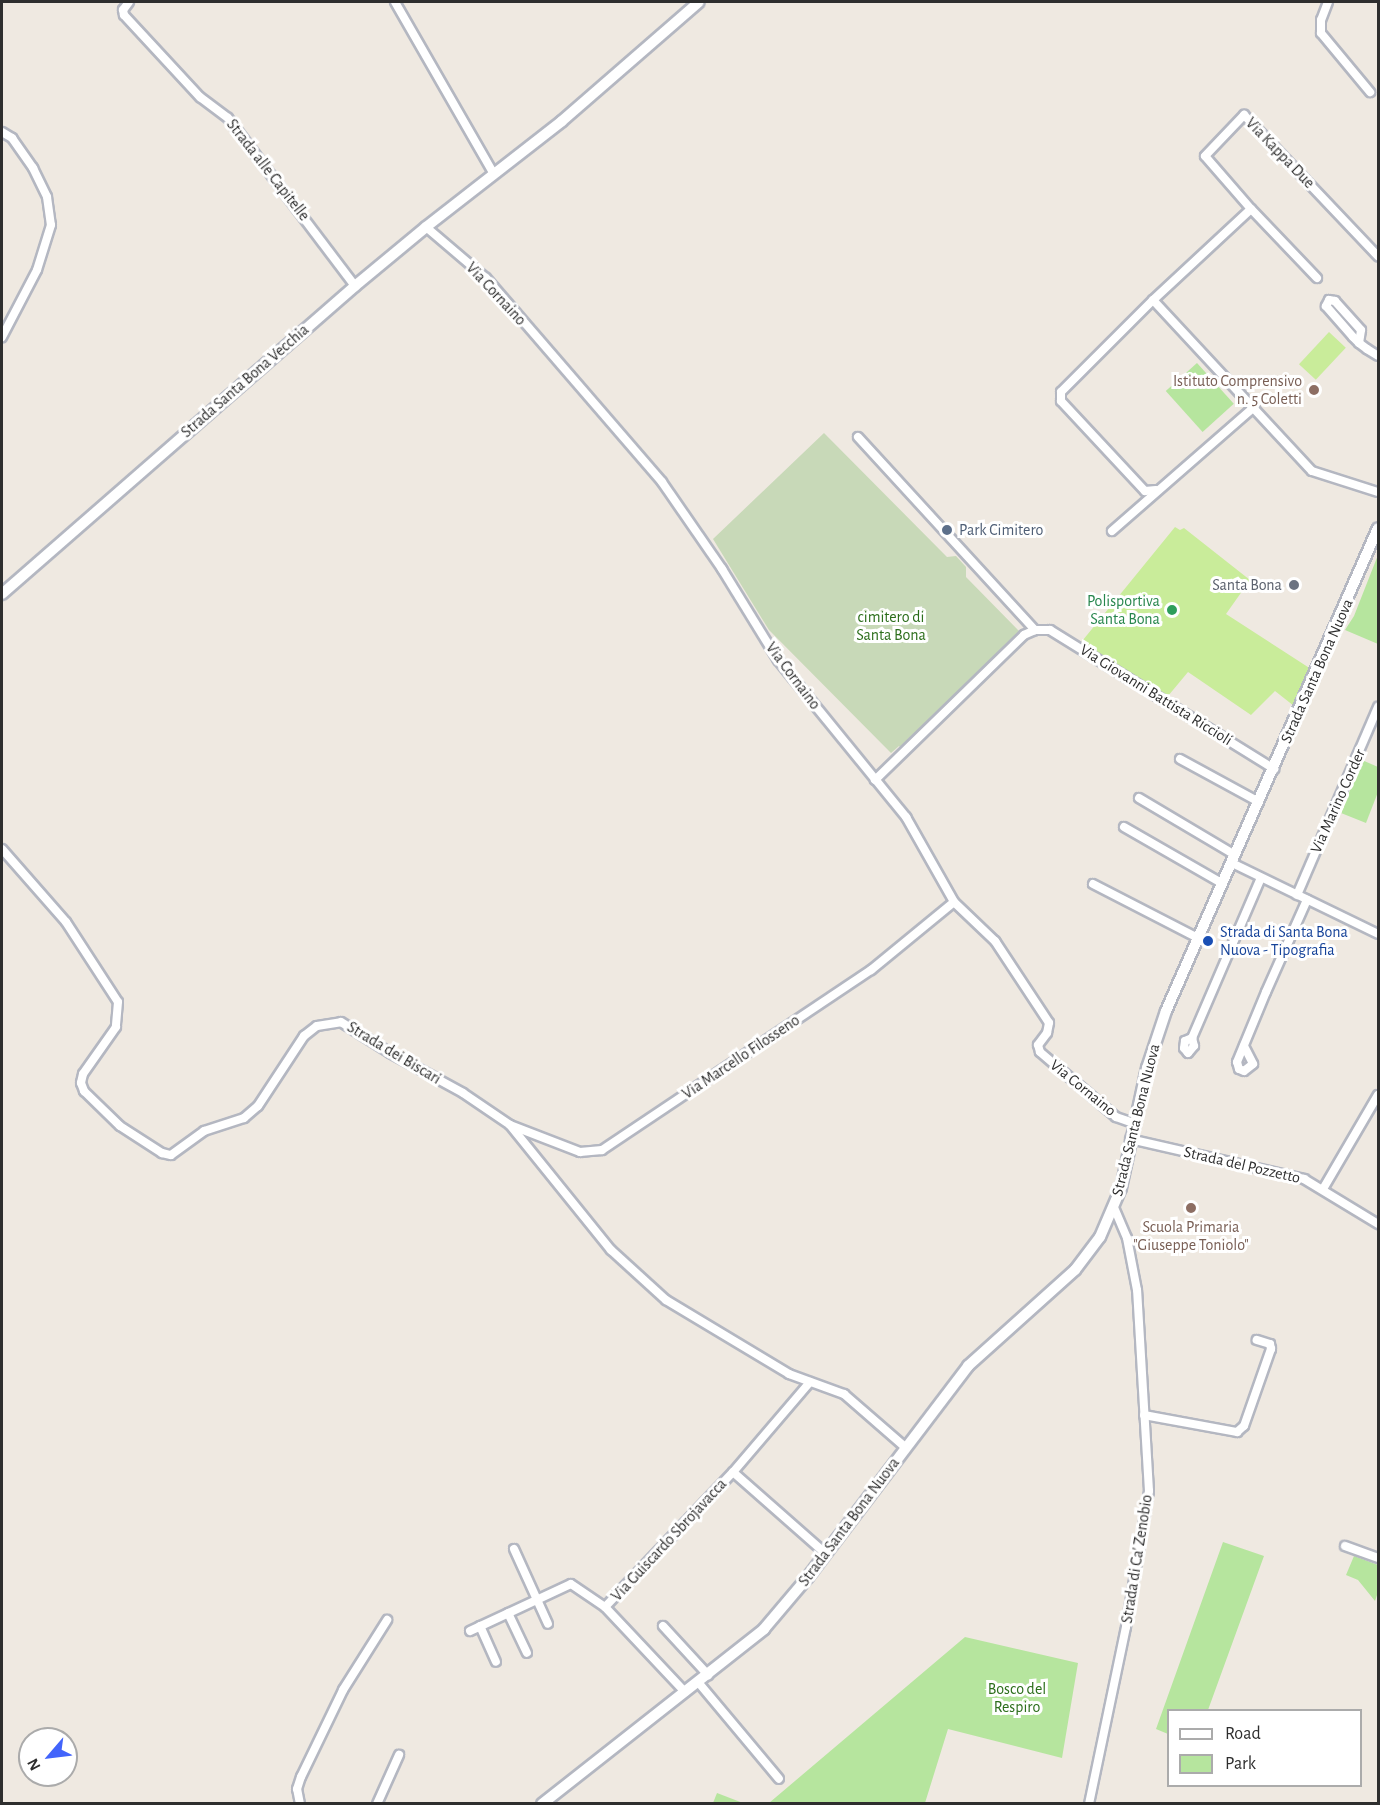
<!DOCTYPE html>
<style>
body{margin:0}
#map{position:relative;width:1380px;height:1805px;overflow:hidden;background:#efe9e1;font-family:"Alegreya Sans",sans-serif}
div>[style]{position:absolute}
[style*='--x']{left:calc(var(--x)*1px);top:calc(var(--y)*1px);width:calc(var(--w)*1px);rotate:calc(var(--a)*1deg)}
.green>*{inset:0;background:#b6e59e;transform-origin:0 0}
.cemetery>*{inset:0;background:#c8d9b8}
.pitch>*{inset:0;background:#c9ec9a;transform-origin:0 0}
.roads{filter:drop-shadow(2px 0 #b4b7c1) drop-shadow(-2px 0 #b4b7c1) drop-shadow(0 2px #b4b7c1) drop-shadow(0 -2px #b4b7c1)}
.minor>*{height:8px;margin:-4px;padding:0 4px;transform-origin:4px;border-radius:4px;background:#fff}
.tertiary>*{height:10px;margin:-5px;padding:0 5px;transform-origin:5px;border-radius:5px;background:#fff}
.dots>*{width:16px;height:16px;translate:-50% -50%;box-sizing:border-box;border:3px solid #fff;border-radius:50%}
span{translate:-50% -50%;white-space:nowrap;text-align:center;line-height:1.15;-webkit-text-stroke:6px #fff;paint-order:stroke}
.street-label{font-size:16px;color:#2e2e2e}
.education-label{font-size:16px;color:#785e54}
.right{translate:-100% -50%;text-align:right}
.service-label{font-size:16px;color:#4e5e75}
.left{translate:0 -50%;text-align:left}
.worship-label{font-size:16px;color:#5b616d}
.leisure-label{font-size:16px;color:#27864d}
.park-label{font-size:16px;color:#2c6e1b}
.transit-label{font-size:16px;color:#164399}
.frame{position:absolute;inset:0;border:3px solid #2e2e2e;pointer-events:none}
.legend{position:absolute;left:1167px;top:1709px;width:195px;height:78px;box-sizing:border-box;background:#fff;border:2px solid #ababab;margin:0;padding:8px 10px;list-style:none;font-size:18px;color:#2e2e2e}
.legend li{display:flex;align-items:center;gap:12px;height:30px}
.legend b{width:30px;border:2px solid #ababab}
.north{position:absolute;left:18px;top:1727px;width:60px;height:60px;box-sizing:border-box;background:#fff;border:2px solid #ababab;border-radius:50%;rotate:242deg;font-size:16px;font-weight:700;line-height:24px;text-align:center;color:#2e2e2e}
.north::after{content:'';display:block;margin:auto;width:21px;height:27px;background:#4264fb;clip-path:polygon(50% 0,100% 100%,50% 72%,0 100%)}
</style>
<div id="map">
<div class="green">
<div style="left:1197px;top:363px;width:55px;height:42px;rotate:48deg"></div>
<div style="clip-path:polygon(1378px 555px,1378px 644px,1345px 630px,1354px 616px)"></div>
<div style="clip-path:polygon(1362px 760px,1378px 767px,1378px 792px,1366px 823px,1341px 813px)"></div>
<div style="clip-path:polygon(1223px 1542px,1264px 1556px,1208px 1710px,1168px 1710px,1168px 1734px,1156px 1729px)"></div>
<div style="clip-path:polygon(1354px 1556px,1378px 1565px,1378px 1592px,1375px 1601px,1358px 1580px,1346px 1575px)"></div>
<div style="clip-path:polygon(965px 1637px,1078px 1663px,1062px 1758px,948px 1729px,925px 1803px,769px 1803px)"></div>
<div style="clip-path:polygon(717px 1793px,743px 1803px,713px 1803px)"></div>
</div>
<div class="cemetery">
<div style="clip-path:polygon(824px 433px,947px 557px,956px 556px,966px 567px,966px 577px,1020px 632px,901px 748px,899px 746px,891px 753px,769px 630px,713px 539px)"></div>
</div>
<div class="pitch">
<div style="left:1329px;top:332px;width:23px;height:44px;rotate:43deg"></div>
<div style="clip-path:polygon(1175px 527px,1180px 530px,1184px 528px,1250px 580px,1226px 614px,1311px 669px,1294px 706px,1275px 691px,1251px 715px,1188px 672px,1168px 696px,1128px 671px,1121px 679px,1074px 651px)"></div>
</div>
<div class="roads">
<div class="minor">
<div style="--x:129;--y:2;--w:10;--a:127"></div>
<div style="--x:123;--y:10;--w:5;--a:79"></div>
<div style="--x:124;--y:15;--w:112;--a:47.2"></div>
<div style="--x:200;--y:97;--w:35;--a:37"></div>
<div style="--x:228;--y:118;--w:211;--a:52.9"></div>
<div style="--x:395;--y:2;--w:198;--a:60.1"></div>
<div style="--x:1328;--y:2;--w:19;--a:111"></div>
<div style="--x:1321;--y:20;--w:13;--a:90"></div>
<div style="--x:1321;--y:33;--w:77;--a:50.3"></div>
<div style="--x:2;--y:132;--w:12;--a:31"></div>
<div style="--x:12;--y:138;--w:37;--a:55"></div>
<div style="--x:33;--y:168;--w:32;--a:64"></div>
<div style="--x:47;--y:197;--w:28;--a:82"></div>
<div style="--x:51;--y:225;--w:47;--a:107.3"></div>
<div style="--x:37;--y:270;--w:76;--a:117.6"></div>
<div style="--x:1251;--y:209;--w:70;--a:-131"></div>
<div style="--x:1205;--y:156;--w:57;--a:-46.4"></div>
<div style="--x:1244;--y:115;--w:195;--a:46.5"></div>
<div style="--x:426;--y:227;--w:79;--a:40.4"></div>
<div style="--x:486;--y:278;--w:269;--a:49.2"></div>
<div style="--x:662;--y:482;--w:106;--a:55.4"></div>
<div style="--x:722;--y:569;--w:107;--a:58.4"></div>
<div style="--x:778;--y:660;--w:203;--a:50.8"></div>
<div style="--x:906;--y:817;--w:98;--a:60.5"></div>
<div style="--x:954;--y:902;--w:57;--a:43.6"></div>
<div style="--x:995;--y:941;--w:98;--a:56.6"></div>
<div style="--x:1049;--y:1023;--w:10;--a:101"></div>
<div style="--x:1047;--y:1033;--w:15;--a:127"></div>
<div style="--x:1038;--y:1045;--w:7;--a:74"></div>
<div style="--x:1040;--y:1052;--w:100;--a:40.5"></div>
<div style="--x:1116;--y:1117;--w:18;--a:19"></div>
<div style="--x:1317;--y:278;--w:95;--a:-133.7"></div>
<div style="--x:1251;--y:209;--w:134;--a:137.1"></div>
<div style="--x:1153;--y:300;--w:233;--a:47.1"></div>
<div style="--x:1312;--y:471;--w:69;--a:17.7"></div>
<div style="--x:1153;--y:300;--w:130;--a:135"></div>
<div style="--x:1061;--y:392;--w:9;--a:90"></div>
<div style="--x:1061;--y:401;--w:123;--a:47"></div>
<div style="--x:1145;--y:491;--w:11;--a:-5"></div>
<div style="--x:1359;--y:343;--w:13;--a:-81"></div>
<div style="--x:1361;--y:330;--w:39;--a:-132"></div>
<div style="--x:1335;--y:301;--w:6;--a:-171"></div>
<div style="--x:1329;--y:300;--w:7;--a:117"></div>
<div style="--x:1326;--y:306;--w:41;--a:48.9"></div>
<div style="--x:1353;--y:337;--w:8;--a:45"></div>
<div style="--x:1359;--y:343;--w:10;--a:37"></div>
<div style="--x:1367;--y:349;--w:13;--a:32"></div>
<div style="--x:858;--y:437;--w:262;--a:47.5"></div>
<div style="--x:1035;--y:630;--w:12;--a:156"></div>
<div style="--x:1024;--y:635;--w:208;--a:135.8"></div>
<div style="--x:1112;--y:531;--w:189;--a:-41.1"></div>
<div style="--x:1035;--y:630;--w:15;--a:0"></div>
<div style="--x:1050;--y:630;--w:264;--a:31.8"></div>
<div style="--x:1180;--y:759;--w:90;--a:28.6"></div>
<div style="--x:1139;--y:798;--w:112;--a:30.7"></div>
<div style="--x:1124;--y:827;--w:114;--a:29.9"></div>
<div style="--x:2;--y:849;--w:97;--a:48.8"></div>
<div style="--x:66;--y:922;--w:95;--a:57"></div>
<div style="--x:118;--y:1002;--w:25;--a:95"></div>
<div style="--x:116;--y:1027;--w:57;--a:125.1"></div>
<div style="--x:83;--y:1074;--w:9;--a:103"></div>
<div style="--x:81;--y:1083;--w:9;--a:69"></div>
<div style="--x:84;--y:1091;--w:50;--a:44.2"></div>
<div style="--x:120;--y:1126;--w:50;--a:32.7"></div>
<div style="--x:162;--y:1153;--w:9;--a:13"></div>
<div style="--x:171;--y:1155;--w:41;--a:-36"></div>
<div style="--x:204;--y:1131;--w:42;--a:-18"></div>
<div style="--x:244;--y:1118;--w:18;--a:-41"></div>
<div style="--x:258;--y:1106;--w:84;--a:-56.7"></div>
<div style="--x:304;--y:1036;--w:16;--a:-38"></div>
<div style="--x:317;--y:1026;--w:24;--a:-9"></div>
<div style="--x:341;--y:1022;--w:58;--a:32.3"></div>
<div style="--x:390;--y:1053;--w:83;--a:28.7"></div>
<div style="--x:463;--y:1093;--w:57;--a:34.2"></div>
<div style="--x:510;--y:1125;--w:161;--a:51.1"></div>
<div style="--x:611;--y:1250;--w:74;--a:42.3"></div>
<div style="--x:666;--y:1300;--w:144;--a:31"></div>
<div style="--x:789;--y:1374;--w:59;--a:20"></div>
<div style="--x:844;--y:1394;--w:81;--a:41"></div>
<div style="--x:1232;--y:863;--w:162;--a:25.9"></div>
<div style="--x:1093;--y:884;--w:118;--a:27.2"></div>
<div style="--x:1297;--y:895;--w:205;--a:-66.7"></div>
<div style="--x:1192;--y:1038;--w:8;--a:76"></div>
<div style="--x:1194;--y:1046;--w:9;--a:131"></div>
<div style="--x:1188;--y:1053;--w:6;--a:-129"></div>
<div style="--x:1184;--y:1048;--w:7;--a:-82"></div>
<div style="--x:1185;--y:1041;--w:8;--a:-23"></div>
<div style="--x:1192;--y:1038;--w:174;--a:-66.7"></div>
<div style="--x:1244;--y:1046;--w:20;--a:63"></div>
<div style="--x:1253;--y:1064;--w:11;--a:142"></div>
<div style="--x:1244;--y:1071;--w:5;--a:-158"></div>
<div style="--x:1239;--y:1069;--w:7;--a:-106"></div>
<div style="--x:1237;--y:1062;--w:76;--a:-67.5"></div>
<div style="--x:1266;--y:992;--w:101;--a:-66"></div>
<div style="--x:510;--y:1125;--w:75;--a:21.1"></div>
<div style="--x:580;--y:1152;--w:22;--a:-5"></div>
<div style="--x:602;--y:1150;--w:324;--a:-33.8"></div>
<div style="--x:871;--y:970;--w:107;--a:-39.3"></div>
<div style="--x:1130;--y:1139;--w:179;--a:12.9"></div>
<div style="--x:1304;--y:1179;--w:87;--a:31.3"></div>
<div style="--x:1323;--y:1189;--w:109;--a:-59.7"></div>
<div style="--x:810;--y:1382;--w:118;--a:130.5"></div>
<div style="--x:733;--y:1472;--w:123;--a:41.4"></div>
<div style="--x:1144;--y:1415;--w:95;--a:10.4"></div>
<div style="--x:1237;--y:1432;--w:9;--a:-41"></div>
<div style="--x:1244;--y:1426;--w:82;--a:-70.7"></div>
<div style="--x:1271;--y:1349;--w:5;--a:-101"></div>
<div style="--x:1270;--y:1344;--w:14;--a:-163"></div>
<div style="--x:1345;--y:1546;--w:35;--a:20"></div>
<div style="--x:514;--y:1549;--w:82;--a:65.6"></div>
<div style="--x:605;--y:1607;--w:186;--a:-46.5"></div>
<div style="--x:508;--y:1613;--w:44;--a:64.6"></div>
<div style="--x:480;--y:1626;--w:39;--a:66"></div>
<div style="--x:663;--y:1626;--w:67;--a:47.4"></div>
<div style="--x:470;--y:1631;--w:111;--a:-25"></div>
<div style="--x:571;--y:1584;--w:41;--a:34.1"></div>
<div style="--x:605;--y:1607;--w:117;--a:46.7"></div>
<div style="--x:698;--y:1682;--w:126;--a:50.1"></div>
<div style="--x:300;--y:1804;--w:15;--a:-101"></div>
<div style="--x:297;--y:1789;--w:13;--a:-72"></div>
<div style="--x:301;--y:1777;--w:97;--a:-64.2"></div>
<div style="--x:343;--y:1690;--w:83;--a:-57.8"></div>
<div style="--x:377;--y:1804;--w:54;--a:-65.8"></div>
<div style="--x:1089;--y:1804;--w:181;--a:-78.2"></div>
<div style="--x:1126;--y:1627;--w:138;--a:-80.4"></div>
<div style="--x:1149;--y:1491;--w:201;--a:-93.4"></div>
<div style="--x:1137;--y:1290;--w:53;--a:-100.9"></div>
<div style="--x:1127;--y:1238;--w:34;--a:-113"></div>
</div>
<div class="tertiary">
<div style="--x:2;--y:594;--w:468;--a:-41.1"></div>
<div style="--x:355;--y:286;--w:92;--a:-39.7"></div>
<div style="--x:426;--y:227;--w:172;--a:-37.9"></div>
<div style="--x:562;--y:121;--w:181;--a:-41"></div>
<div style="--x:542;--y:1804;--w:283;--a:-38.2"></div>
<div style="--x:764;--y:1629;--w:68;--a:-49.8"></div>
<div style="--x:808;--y:1577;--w:265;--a:-52.8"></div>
<div style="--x:968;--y:1366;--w:144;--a:-41.9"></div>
<div style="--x:1075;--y:1270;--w:41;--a:-52.9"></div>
<div style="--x:1100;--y:1237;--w:53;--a:-66.8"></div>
<div style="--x:1121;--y:1188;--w:123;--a:-77.8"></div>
<div style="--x:1147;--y:1068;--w:60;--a:-71.6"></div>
<div style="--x:1166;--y:1011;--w:527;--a:-66.3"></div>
</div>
</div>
<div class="dots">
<div style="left:1314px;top:390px;background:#8d6e63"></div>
<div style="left:947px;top:530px;background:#5c6f8a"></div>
<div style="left:1294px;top:585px;background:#6b7280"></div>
<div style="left:1172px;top:610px;background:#2e9e5b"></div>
<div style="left:1208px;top:941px;background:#1a4fb4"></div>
<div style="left:1191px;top:1208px;background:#8d6e63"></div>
</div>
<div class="street-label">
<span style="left:1280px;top:153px;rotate:46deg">Via Kappa Due</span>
<span style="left:268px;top:170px;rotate:52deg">Strada alle Capitelle</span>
<span style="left:496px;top:294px;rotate:47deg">Via Cornaino</span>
<span style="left:245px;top:381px;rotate:-41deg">Strada Santa Bona Vecchia</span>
<span style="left:1317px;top:671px;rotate:-66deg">Strada Santa Bona Nuova</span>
<span style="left:793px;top:676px;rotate:53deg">Via Cornaino</span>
<span style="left:1156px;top:695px;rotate:32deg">Via Giovanni Battista Riccioli</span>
<span style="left:1338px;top:801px;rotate:-66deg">Via Marino Corder</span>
<span style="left:394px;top:1053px;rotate:31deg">Strada dei Biscari</span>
<span style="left:741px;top:1057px;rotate:-34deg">Via Marcello Filosseno</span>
<span style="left:1083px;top:1088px;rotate:39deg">Via Cornaino</span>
<span style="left:1136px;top:1120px;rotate:-76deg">Strada Santa Bona Nuova</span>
<span style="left:1242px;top:1165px;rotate:13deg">Strada del Pozzetto</span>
<span style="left:849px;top:1522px;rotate:-53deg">Strada Santa Bona Nuova</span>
<span style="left:669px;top:1540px;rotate:-47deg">Via Guiscardo Sbrojavacca</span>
<span style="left:1137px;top:1559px;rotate:-81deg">Strada di Ca' Zenobio</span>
</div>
<div class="education-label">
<span class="right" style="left:1302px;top:390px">Istituto Comprensivo<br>n. 5 Coletti</span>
<span style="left:1191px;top:1236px">Scuola Primaria<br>"Giuseppe Toniolo"</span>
</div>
<div class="service-label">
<span class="left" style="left:959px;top:530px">Park Cimitero</span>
</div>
<div class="worship-label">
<span class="right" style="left:1282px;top:585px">Santa Bona</span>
</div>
<div class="leisure-label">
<span class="right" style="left:1160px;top:610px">Polisportiva<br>Santa Bona</span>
</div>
<div class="park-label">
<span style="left:891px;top:626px">cimitero di<br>Santa Bona</span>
<span style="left:1017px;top:1698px">Bosco del<br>Respiro</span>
</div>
<div class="transit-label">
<span class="left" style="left:1220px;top:941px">Strada di Santa Bona<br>Nuova - Tipografia</span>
</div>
<div class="frame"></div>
<ul class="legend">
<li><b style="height:8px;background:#fff"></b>Road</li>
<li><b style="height:16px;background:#b6e59e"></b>Park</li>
</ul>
<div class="north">N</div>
</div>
